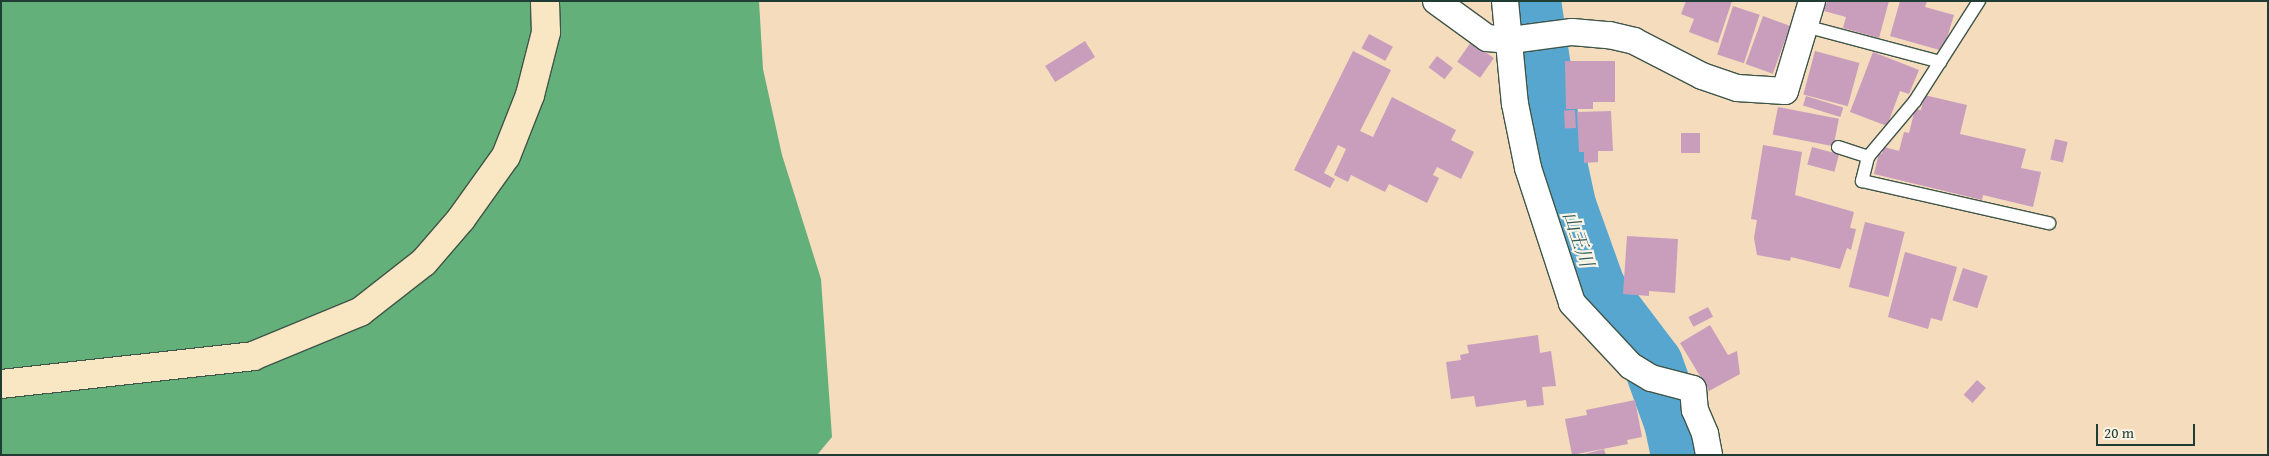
<!DOCTYPE html>
<meta charset="utf-8">
<style>
body{margin:0}
#map{position:relative;width:2269px;height:456px;overflow:hidden;background:#f4dcbc;font-family:"Gentium Book Plus","Noto Serif JP",serif}
div>[style]{position:absolute}
[style*='--x']{left:calc(var(--x)*1px);top:calc(var(--y)*1px);width:calc(var(--w)*1px);rotate:calc(var(--a)*1deg)}
.forest>*{inset:0;background:#63b07a}
.river>*{height:60px;margin:-30px;padding:0 30px;transform-origin:30px;border-radius:30px;background:#56a6d0}
.building>*{inset:0;background:#c99ebc;transform-origin:0 0}
.roads{filter:drop-shadow(1px 0 #3f5548) drop-shadow(-1px 0 #3f5548) drop-shadow(0 1px #3f5548) drop-shadow(0 -1px #3f5548)}
.lane>*{height:12px;margin:-6px;padding:0 6px;transform-origin:6px;border-radius:6px;background:#fff}
.street>*{height:26px;margin:-13px;padding:0 13px;transform-origin:13px;border-radius:13px;background:#fff}
.secondary>*{height:28px;margin:-14px;padding:0 14px;transform-origin:14px;border-radius:14px;background:#f9e7c3}
span{translate:-50% -50%;white-space:nowrap;text-align:center;line-height:1.15;-webkit-text-stroke:4.5px #fcf5e5;paint-order:stroke}
.water-label{font-size:19px;color:#305c63;font-style:italic}
.frame{position:absolute;inset:0;border:2px solid #1f3d34;pointer-events:none}
.scale{position:absolute;left:2096px;top:424px;width:99px;height:22px;box-sizing:border-box;border:2px solid #1f3d34;border-top:0;padding-left:6px;font-size:15px;line-height:18px;white-space:nowrap;color:#1f3d34;-webkit-text-stroke:4px #fcf5e5;paint-order:stroke}
</style>
<div id="map">
<div class="forest">
<div style="clip-path:polygon(1px 1px,759px 1px,763px 69px,782px 155px,821px 279px,832px 437px,817px 455px,1px 455px)"></div>
</div>
<div class="river">
<div style="--x:1531;--y:1;--w:135;--a:81.5"></div>
<div style="--x:1551;--y:135;--w:72;--a:77.9"></div>
<div style="--x:1566;--y:205;--w:89;--a:70.3"></div>
<div style="--x:1596;--y:289;--w:94;--a:52.8"></div>
<div style="--x:1653;--y:364;--w:62;--a:70.1"></div>
<div style="--x:1674;--y:422;--w:34;--a:78"></div>
</div>
<div class="building">
<div style="clip-path:polygon(1686px 1px,1732px 1px,1718px 43px,1689px 32px,1694px 19px,1681px 14px)"></div>
<div style="clip-path:polygon(1827px 1px,1889px 1px,1879px 38px,1843px 28px,1846px 17px,1824px 11px)"></div>
<div style="clip-path:polygon(1900px 1px,1927px 1px,1925px 7px,1954px 15px,1943px 51px,1890px 36px)"></div>
<div style="left:1733px;top:6px;width:28px;height:51px;rotate:18deg"></div>
<div style="left:1763px;top:16px;width:29px;height:51px;rotate:20deg"></div>
<div style="left:1369px;top:34px;width:27px;height:16px;rotate:28deg"></div>
<div style="left:1085px;top:41px;width:19px;height:47px;rotate:58deg"></div>
<div style="left:1471px;top:42px;width:28px;height:24px;rotate:35deg"></div>
<div style="clip-path:polygon(1353px 51px,1391px 70px,1360px 131px,1373px 137px,1392px 97px,1456px 130px,1451px 140px,1474px 152px,1461px 179px,1437px 167px,1433px 175px,1439px 178px,1427px 203px,1389px 184px,1385px 192px,1351px 175px,1348px 182px,1334px 175px,1346px 149px,1338px 145px,1324px 173px,1335px 179px,1330px 188px,1294px 170px)"></div>
<div style="left:1815px;top:51px;width:46px;height:45px;rotate:15deg"></div>
<div style="clip-path:polygon(1873px 52px,1919px 70px,1909px 94px,1900px 91px,1887px 126px,1850px 112px)"></div>
<div style="left:1437px;top:56px;width:20px;height:14px;rotate:37deg"></div>
<div style="clip-path:polygon(1565px 61px,1615px 61px,1615px 102px,1593px 102px,1593px 109px,1566px 109px)"></div>
<div style="clip-path:polygon(1924px 95px,1967px 105px,1960px 134px,2026px 149px,2021px 168px,2041px 172px,2033px 207px,1983px 195px,1982px 200px,1874px 174px,1879px 153px,1882px 154px,1884px 147px,1899px 151px,1904px 132px,1909px 133px,1915px 109px,1921px 110px)"></div>
<div style="left:1806px;top:96px;width:39px;height:10px;rotate:17deg"></div>
<div style="left:1778px;top:107px;width:62px;height:28px;rotate:11deg"></div>
<div style="left:1575px;top:110px;width:18px;height:11px;rotate:87deg"></div>
<div style="clip-path:polygon(1611px 111px,1613px 151px,1598px 151px,1598px 162px,1584px 163px,1584px 152px,1579px 152px,1577px 112px)"></div>
<div style="left:1681px;top:133px;width:19px;height:20px"></div>
<div style="left:2055px;top:139px;width:13px;height:21px;rotate:13deg"></div>
<div style="clip-path:polygon(1763px 145px,1802px 152px,1795px 195px,1854px 212px,1850px 228px,1856px 229px,1851px 250px,1847px 248px,1840px 269px,1791px 257px,1790px 261px,1757px 255px,1754px 238px,1757px 220px,1751px 219px)"></div>
<div style="left:1812px;top:147px;width:28px;height:18px;rotate:15deg"></div>
<div style="left:1865px;top:222px;width:41px;height:67px;rotate:14deg"></div>
<div style="clip-path:polygon(1627px 236px,1678px 239px,1675px 293px,1649px 291px,1649px 296px,1623px 294px)"></div>
<div style="clip-path:polygon(1905px 252px,1957px 267px,1942px 321px,1931px 318px,1928px 329px,1888px 317px)"></div>
<div style="left:1963px;top:268px;width:26px;height:34px;rotate:18deg"></div>
<div style="left:1708px;top:307px;width:11px;height:22px;rotate:63deg"></div>
<div style="clip-path:polygon(1710px 325px,1728px 355px,1737px 351px,1740px 374px,1709px 391px,1680px 343px)"></div>
<div style="clip-path:polygon(1538px 335px,1540px 353px,1551px 351px,1556px 386px,1542px 387px,1544px 405px,1527px 407px,1526px 400px,1476px 407px,1474px 396px,1451px 399px,1446px 362px,1461px 360px,1460px 355px,1469px 353px,1467px 345px)"></div>
<div style="left:1977px;top:380px;width:12px;height:20px;rotate:42deg"></div>
<div style="clip-path:polygon(1635px 400px,1642px 437px,1627px 440px,1628px 444px,1572px 455px,1565px 419px,1587px 415px,1586px 410px)"></div>
<div style="clip-path:polygon(1604px 449px,1606px 455px,1585px 455px,1585px 454px)"></div>
</div>
<div class="roads">
<div class="lane">
<div style="--x:1805;--y:26;--w:140;--a:14.9"></div>
<div style="--x:1838;--y:147;--w:32;--a:18"></div>
<div style="--x:1868;--y:157;--w:73;--a:-50"></div>
<div style="--x:1915;--y:101;--w:119;--a:-57.4"></div>
<div style="--x:1868;--y:157;--w:25;--a:104"></div>
<div style="--x:1862;--y:181;--w:192;--a:12.7"></div>
</div>
<div class="street">
<div style="--x:1436;--y:1;--w:63;--a:36"></div>
<div style="--x:1487;--y:38;--w:24;--a:5"></div>
<div style="--x:1511;--y:40;--w:62;--a:-7.5"></div>
<div style="--x:1572;--y:32;--w:37;--a:5"></div>
<div style="--x:1609;--y:35;--w:26;--a:13"></div>
<div style="--x:1634;--y:41;--w:76;--a:27.2"></div>
<div style="--x:1702;--y:76;--w:37;--a:19"></div>
<div style="--x:1737;--y:88;--w:48;--a:3.6"></div>
<div style="--x:1785;--y:91;--w:94;--a:-73.3"></div>
<div style="--x:1505;--y:1;--w:103;--a:84.5"></div>
<div style="--x:1515;--y:104;--w:65;--a:78.5"></div>
<div style="--x:1528;--y:168;--w:142;--a:71.9"></div>
<div style="--x:1572;--y:303;--w:86;--a:46.9"></div>
<div style="--x:1631;--y:366;--w:23;--a:31"></div>
<div style="--x:1651;--y:378;--w:43;--a:14.7"></div>
<div style="--x:1693;--y:389;--w:21;--a:85"></div>
<div style="--x:1695;--y:410;--w:26;--a:67"></div>
<div style="--x:1705;--y:434;--w:21;--a:79"></div>
</div>
<div class="secondary">
<div style="--x:1;--y:384;--w:254;--a:-6.3"></div>
<div style="--x:253;--y:356;--w:116;--a:-22.4"></div>
<div style="--x:360;--y:312;--w:81;--a:-38"></div>
<div style="--x:424;--y:262;--w:57;--a:-49.3"></div>
<div style="--x:461;--y:219;--w:77;--a:-54.5"></div>
<div style="--x:506;--y:156;--w:66;--a:-68.5"></div>
<div style="--x:530;--y:95;--w:65;--a:-75.7"></div>
<div style="--x:546;--y:32;--w:31;--a:-92"></div>
</div>
</div>
<div class="water-label">
<span style="left:1578px;top:239px;rotate:71deg">山王川</span>
</div>
<div class="frame"></div>
<div class="scale">20 m</div>
</div>
